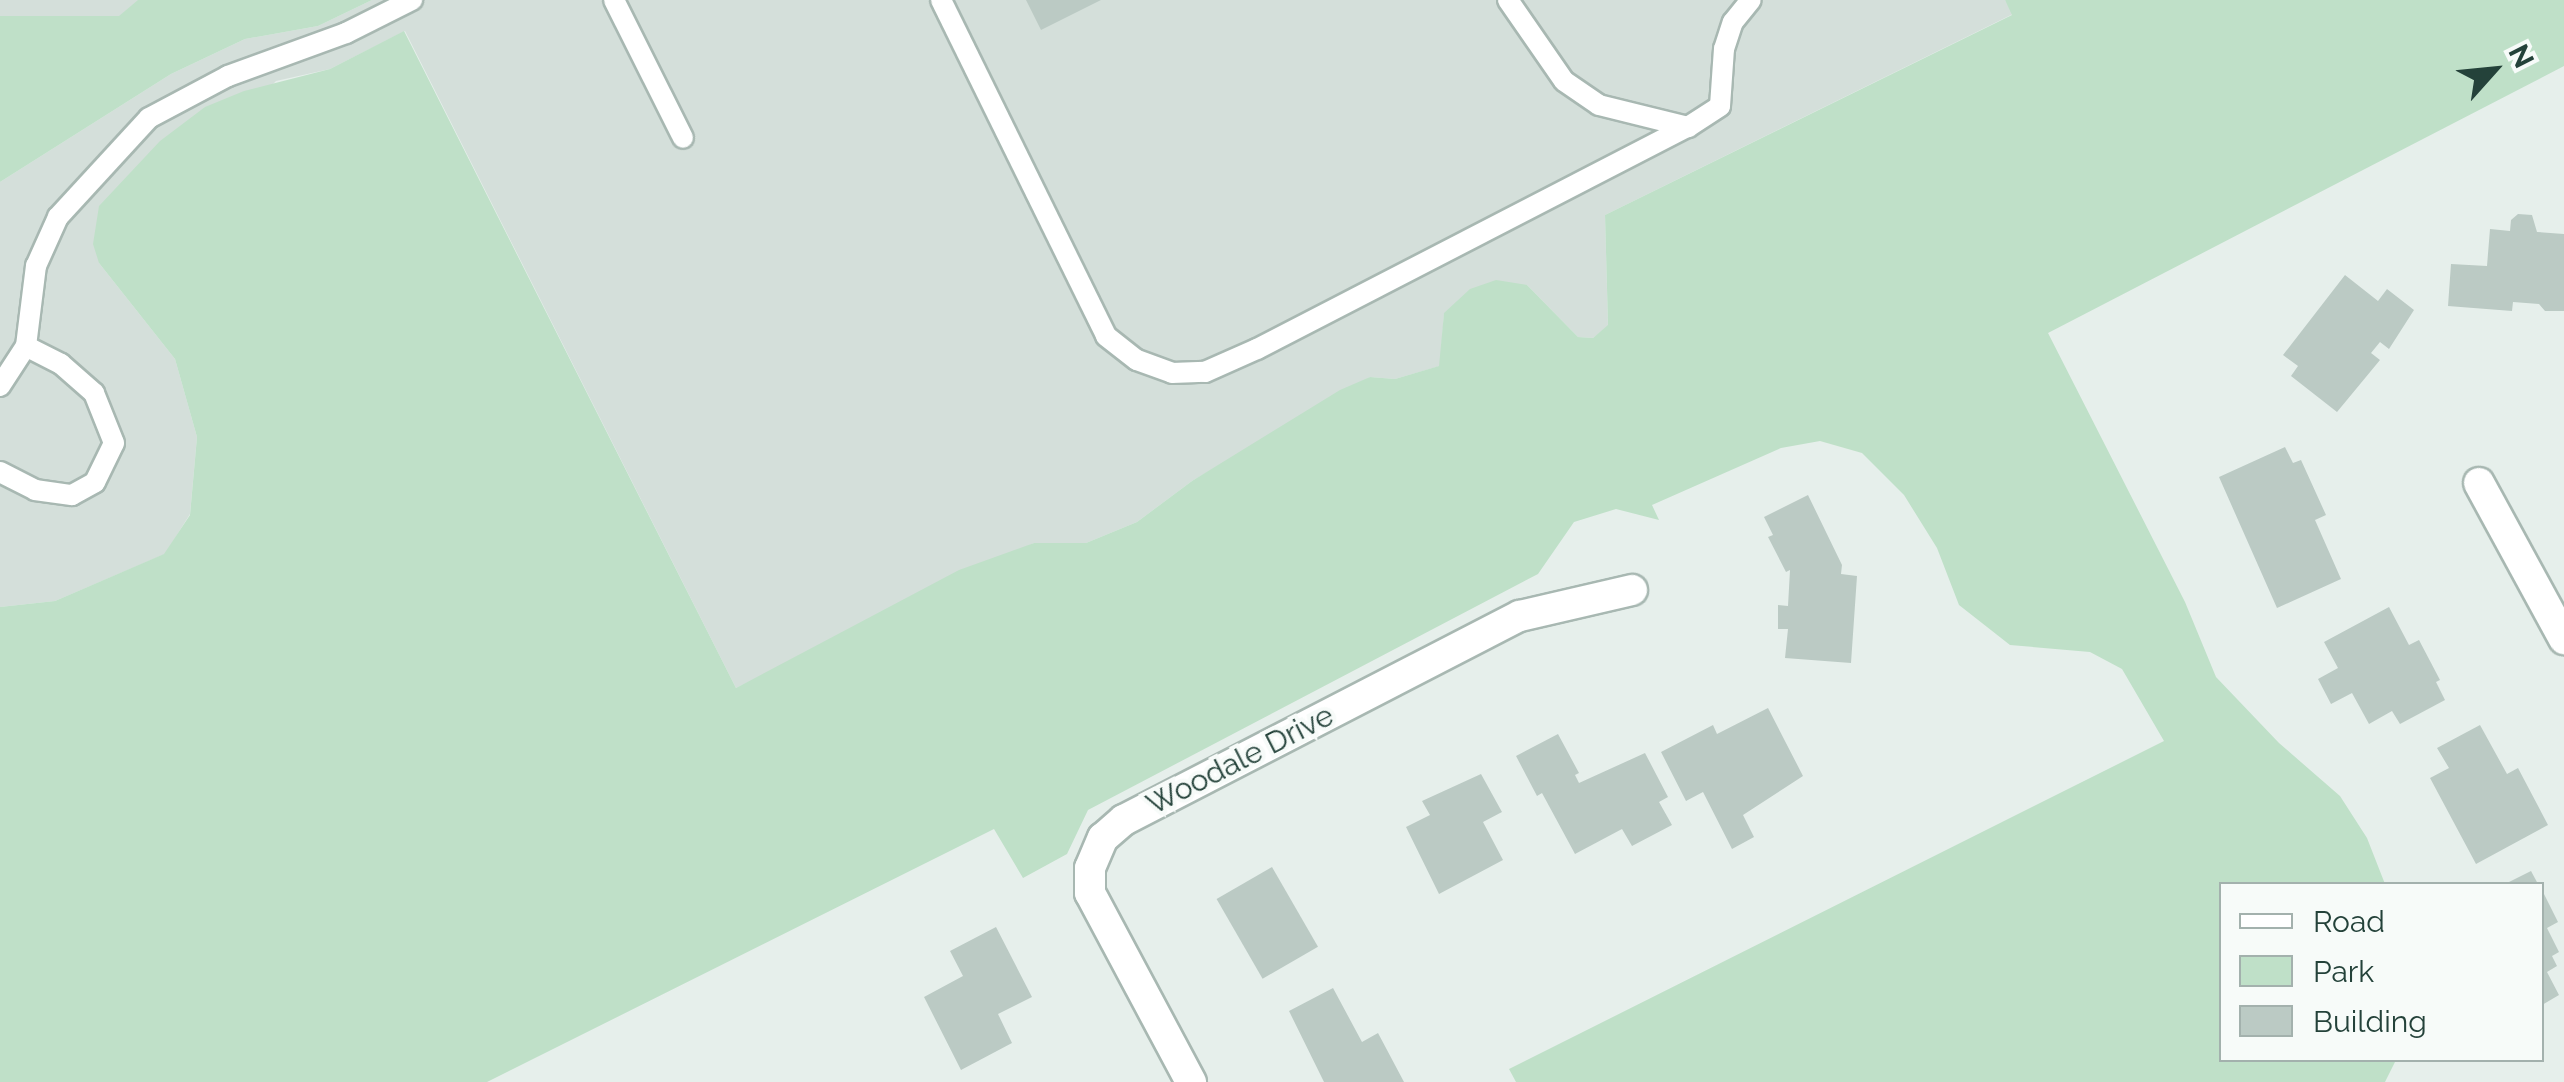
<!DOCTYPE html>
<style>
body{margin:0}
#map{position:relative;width:2564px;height:1082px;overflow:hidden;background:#e6efeb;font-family:Raleway,sans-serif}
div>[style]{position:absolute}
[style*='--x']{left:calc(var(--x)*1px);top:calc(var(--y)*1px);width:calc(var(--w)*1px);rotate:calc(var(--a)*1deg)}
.built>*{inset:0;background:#d4dfda;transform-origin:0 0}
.green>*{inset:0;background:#bfe0c8}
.building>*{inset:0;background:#bbcac4;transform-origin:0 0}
.roads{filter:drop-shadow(2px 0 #a8b8b2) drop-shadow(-2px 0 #a8b8b2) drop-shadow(0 2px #a8b8b2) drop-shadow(0 -2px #a8b8b2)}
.service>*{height:20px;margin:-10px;padding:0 10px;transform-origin:10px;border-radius:10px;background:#fff}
.minor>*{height:30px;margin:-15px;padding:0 15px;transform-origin:15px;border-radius:15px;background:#fff}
span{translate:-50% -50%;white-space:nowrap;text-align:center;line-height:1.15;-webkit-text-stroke:8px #f7fbf9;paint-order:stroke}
.street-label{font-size:30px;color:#24423a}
.legend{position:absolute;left:2219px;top:882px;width:325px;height:180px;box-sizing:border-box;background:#f7fbf9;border:2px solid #a3b1ad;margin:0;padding:12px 18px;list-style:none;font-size:30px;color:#24423a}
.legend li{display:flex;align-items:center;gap:20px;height:50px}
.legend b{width:50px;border:2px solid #a3b1ad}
.north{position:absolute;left:2444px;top:20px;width:100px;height:100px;-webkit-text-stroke:8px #f7fbf9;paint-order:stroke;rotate:63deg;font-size:28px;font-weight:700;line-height:40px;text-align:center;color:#24423a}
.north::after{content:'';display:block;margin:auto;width:35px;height:45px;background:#24423a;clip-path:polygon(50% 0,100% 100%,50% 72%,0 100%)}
</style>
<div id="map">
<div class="built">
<div style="left:0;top:0;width:138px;height:16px"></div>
<div style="clip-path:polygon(372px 0,2005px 0,2013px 14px,1605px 215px,1608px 326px,1593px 338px,1578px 337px,1527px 285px,1444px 314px,1440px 366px,1395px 379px,1370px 377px,1192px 481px,1137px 522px,1086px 543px,1034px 543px,736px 688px,405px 31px,330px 69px,276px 81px,99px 263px,175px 359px,197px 437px,190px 514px,165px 554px,55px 601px,0 607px,0 182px,171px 74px,245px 39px,318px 26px)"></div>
</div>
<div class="green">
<div style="clip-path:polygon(138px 0,372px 0,318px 26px,245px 39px,171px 74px,0 182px,0 16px,119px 16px)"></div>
<div style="clip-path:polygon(2005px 0,2564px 0,2564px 66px,2048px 333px,2185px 602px,2216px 677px,2279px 743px,2340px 796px,2367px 838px,2385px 884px,2222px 884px,2222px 1060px,2396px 1060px,2385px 1082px,1516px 1082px,1509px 1069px,2164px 741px,2122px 669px,2090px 652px,2010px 645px,1959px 605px,1937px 548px,1904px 495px,1862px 453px,1820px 441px,1781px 448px,1652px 505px,1659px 520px,1616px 509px,1574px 522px,1538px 574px,1088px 810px,1067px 854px,1023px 878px,994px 829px,487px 1082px,0 1082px,0 607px,55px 601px,164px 554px,190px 515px,197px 437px,175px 359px,99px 263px,93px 244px,99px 206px,160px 141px,205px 107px,244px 91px,330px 69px,404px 31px,736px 688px,959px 570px,1034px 543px,1086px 543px,1137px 522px,1192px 481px,1340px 390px,1370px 377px,1395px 379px,1439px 366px,1444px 313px,1470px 289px,1496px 280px,1527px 285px,1578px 337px,1593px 338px,1608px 325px,1605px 215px,2012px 15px)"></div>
</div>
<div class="building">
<div style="clip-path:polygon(1026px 0,1101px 0,1041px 30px)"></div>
<div style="clip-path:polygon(2518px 214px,2532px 215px,2537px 232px,2564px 234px,2564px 311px,2545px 311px,2539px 304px,2513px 302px,2512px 311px,2448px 306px,2451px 264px,2487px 266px,2490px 229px,2510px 231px,2511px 220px)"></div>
<div style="clip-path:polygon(2345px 275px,2378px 301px,2387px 289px,2414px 310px,2389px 349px,2380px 342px,2371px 353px,2380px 360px,2337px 412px,2291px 376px,2298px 366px,2283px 355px)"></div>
<div style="clip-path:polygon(2285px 447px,2293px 463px,2301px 460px,2326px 515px,2315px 520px,2341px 579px,2277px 608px,2219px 477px)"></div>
<div style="clip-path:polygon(1808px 495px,1842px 565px,1841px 574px,1857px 576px,1851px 663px,1785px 658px,1788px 629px,1778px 629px,1778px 605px,1788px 606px,1790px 570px,1786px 572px,1768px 537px,1773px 535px,1764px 517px)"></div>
<div style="clip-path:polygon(2389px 607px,2409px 645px,2419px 640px,2440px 680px,2436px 682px,2445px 700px,2400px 724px,2392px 711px,2369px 724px,2352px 693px,2331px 704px,2318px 679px,2338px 668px,2324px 642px)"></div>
<div style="clip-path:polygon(1768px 708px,1803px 776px,1743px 815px,1754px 837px,1732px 849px,1703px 792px,1686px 801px,1661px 752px,1713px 725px,1717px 734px)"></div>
<div style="clip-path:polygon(2480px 725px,2507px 774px,2518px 768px,2548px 825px,2476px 864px,2430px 778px,2449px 768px,2437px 748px)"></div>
<div style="clip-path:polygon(1558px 734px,1579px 773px,1575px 775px,1579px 783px,1645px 753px,1668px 797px,1659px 802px,1672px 825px,1632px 846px,1622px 829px,1575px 854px,1542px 793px,1537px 796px,1516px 756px)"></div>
<div style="clip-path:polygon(1481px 774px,1502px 812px,1483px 822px,1503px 860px,1439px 894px,1406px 827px,1430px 815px,1422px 801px)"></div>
<div style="left:1272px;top:867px;width:92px;height:64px;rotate:60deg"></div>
<div style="clip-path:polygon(2531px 871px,2538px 884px,2505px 884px)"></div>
<div style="clip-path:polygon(2542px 890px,2558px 922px,2547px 928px,2559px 952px,2552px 956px,2557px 966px,2547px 972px,2559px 995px,2542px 1005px)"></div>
<div style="clip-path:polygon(996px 927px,1032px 997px,998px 1014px,1012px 1043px,961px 1070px,924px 997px,963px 976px,950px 951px)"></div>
<div style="clip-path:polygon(1333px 988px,1362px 1042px,1378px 1033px,1404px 1082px,1324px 1082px,1289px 1011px)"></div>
</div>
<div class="roads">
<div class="service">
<div style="--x:614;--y:0;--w:154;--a:63.4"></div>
<div style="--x:941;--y:0;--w:374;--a:63.8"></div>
<div style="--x:1106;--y:336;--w:39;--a:38"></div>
<div style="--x:1137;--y:360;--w:37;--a:20"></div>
<div style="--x:1172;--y:373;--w:33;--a:-2"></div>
<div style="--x:1205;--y:372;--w:57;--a:-23.9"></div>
<div style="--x:1257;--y:349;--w:485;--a:-27.3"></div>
<div style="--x:1688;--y:127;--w:38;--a:-33"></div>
<div style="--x:1720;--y:106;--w:57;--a:-86"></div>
<div style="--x:1724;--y:49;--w:28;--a:-72"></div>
<div style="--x:1733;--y:22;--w:28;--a:-51"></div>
<div style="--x:1508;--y:0;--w:98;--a:55.3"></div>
<div style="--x:1564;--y:81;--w:42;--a:34.4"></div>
<div style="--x:1599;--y:105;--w:92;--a:13.9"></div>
<div style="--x:0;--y:386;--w:48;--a:-57"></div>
<div style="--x:26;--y:346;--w:81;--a:-82.9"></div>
<div style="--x:36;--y:266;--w:54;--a:-65.8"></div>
<div style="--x:58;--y:217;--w:134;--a:-47.4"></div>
<div style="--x:149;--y:118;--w:89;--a:-28"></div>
<div style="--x:228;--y:76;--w:126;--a:-20"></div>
<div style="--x:346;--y:33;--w:74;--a:-26.6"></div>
<div style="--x:0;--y:472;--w:39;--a:27"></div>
<div style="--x:35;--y:490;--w:37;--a:8"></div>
<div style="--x:72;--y:495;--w:26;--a:-29"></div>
<div style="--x:95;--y:482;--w:43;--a:-64"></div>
<div style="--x:114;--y:443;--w:54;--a:-111.8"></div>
<div style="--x:94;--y:393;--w:44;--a:-138.7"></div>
<div style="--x:61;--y:364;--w:39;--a:-153"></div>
</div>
<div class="minor">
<div style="--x:2479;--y:483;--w:178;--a:61.4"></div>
<div style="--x:1191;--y:1082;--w:214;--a:-118.1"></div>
<div style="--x:1090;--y:893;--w:25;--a:-90"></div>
<div style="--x:1090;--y:868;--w:33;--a:-67"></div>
<div style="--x:1103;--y:838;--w:28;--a:-41"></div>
<div style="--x:1124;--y:820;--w:445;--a:-27.3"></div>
<div style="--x:1520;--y:616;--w:115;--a:-13.1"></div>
</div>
</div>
<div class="street-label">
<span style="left:1240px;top:760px;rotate:-27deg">Woodale Drive</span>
</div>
<ul class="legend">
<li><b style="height:12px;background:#fff"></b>Road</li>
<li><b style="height:28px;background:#bfe0c8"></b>Park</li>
<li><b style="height:28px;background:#bbcac4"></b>Building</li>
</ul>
<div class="north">N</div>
</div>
